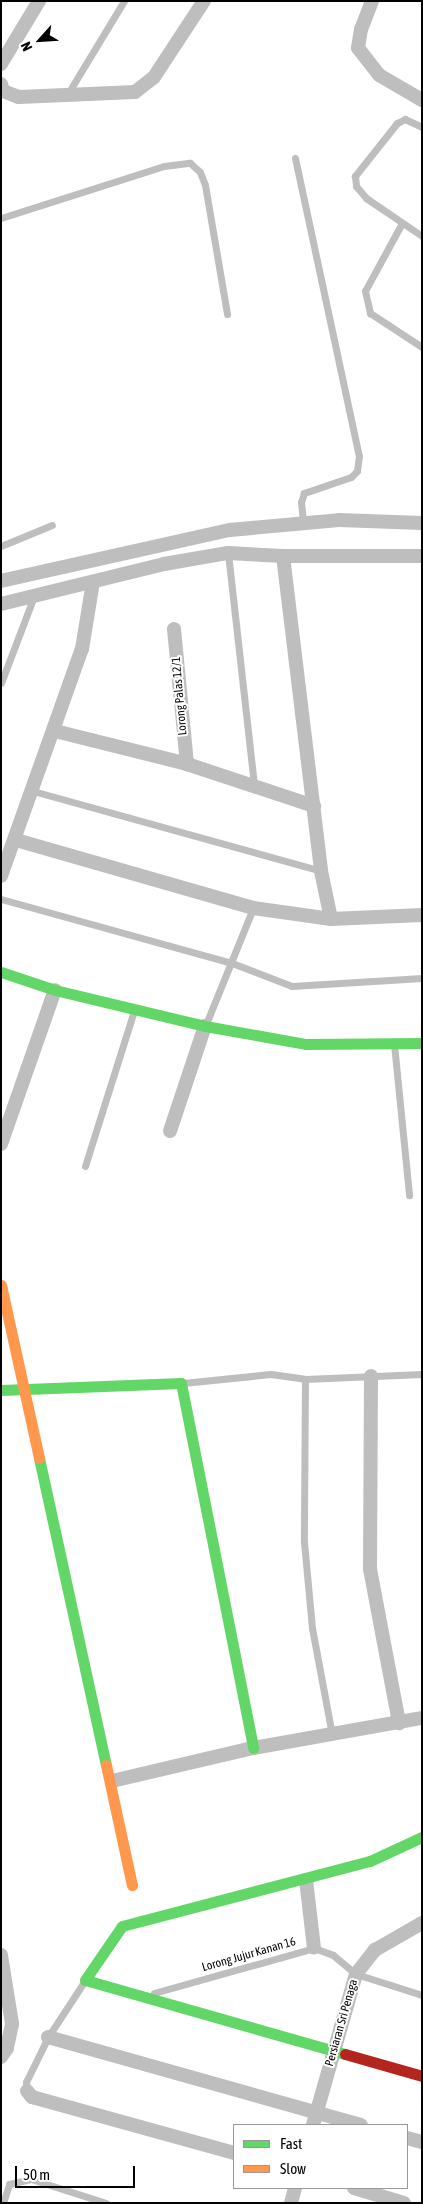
<!DOCTYPE html>
<style>
body{margin:0}
#map{position:relative;width:423px;height:2204px;overflow:hidden;background:#fff;font-family:"Asap Condensed",sans-serif}
div>[style]{position:absolute}
[style*='--x']{left:calc(var(--x)*1px);top:calc(var(--y)*1px);width:calc(var(--w)*1px);rotate:calc(var(--a)*1deg)}
.lane>*{height:7px;margin:-3.5px;padding:0 3.5px;transform-origin:3.5px;border-radius:3.5px;background:#bebebe}
.street>*{height:14px;margin:-7px;padding:0 7px;transform-origin:7px;border-radius:7px;background:#bebebe}
.fast>*{height:11px;margin:-5.5px;padding:0 5.5px;transform-origin:5.5px;border-radius:5.5px;background:#63d668}
.slow>*{height:11px;margin:-5.5px;padding:0 5.5px;transform-origin:5.5px;border-radius:5.5px;background:#ff974d}
.jam>*{height:11px;margin:-5.5px;padding:0 5.5px;transform-origin:5.5px;border-radius:5.5px;background:#b3261e}
span{translate:-50% -50%;white-space:nowrap;text-align:center;line-height:1.15;-webkit-text-stroke:4px #fff;paint-order:stroke}
.street-label{font-size:12px;color:#000}
.frame{position:absolute;inset:0;border:2px solid #000;pointer-events:none}
.legend{position:absolute;left:233px;top:2124px;width:175px;height:65px;box-sizing:border-box;background:#fff;border:1px solid #999;margin:0;padding:6px 9px;list-style:none;font-size:15px;color:#000}
.legend li{display:flex;align-items:center;gap:10px;height:25px}
.legend b{width:25px;border:1px solid #999}
.north{position:absolute;left:15px;top:15px;width:50px;height:50px;-webkit-text-stroke:4px #fff;paint-order:stroke;rotate:244deg;font-size:14px;font-weight:700;line-height:20px;text-align:center;color:#000}
.north::after{content:'';display:block;margin:auto;width:18px;height:22px;background:#000;clip-path:polygon(50% 0,100% 100%,50% 72%,0 100%)}
.scale{position:absolute;left:15px;top:2166px;width:120px;height:22px;box-sizing:border-box;border:2px solid #000;border-top:0;padding-left:6px;font-size:15px;line-height:18px;white-space:nowrap;color:#000;-webkit-text-stroke:4px #fff;paint-order:stroke}
</style>
<div id="map">
<div class="lane">
<div style="--x:67;--y:95;--w:110;--a:-58.8"></div>
<div style="--x:422;--y:127;--w:19;--a:-155"></div>
<div style="--x:405;--y:119;--w:9;--a:153"></div>
<div style="--x:397;--y:123;--w:68;--a:128.4"></div>
<div style="--x:355;--y:176;--w:10;--a:84"></div>
<div style="--x:356;--y:186;--w:16;--a:50"></div>
<div style="--x:366;--y:198;--w:68;--a:34.2"></div>
<div style="--x:295;--y:158;--w:305;--a:77.9"></div>
<div style="--x:359;--y:456;--w:15;--a:98"></div>
<div style="--x:357;--y:471;--w:8;--a:135"></div>
<div style="--x:351;--y:477;--w:50;--a:161.2"></div>
<div style="--x:304;--y:493;--w:9;--a:108"></div>
<div style="--x:301;--y:502;--w:20;--a:84"></div>
<div style="--x:1;--y:218;--w:171;--a:-17.7"></div>
<div style="--x:164;--y:166;--w:26;--a:-7"></div>
<div style="--x:190;--y:163;--w:13;--a:42"></div>
<div style="--x:200;--y:172;--w:14;--a:69"></div>
<div style="--x:205;--y:185;--w:131;--a:80.3"></div>
<div style="--x:402;--y:223;--w:77;--a:118.6"></div>
<div style="--x:365;--y:291;--w:23;--a:77"></div>
<div style="--x:370;--y:313;--w:62;--a:33.2"></div>
<div style="--x:1;--y:546;--w:55;--a:-22.4"></div>
<div style="--x:228;--y:553;--w:233;--a:83.6"></div>
<div style="--x:1;--y:683;--w:93;--a:-69.2"></div>
<div style="--x:33;--y:791;--w:299;--a:15.5"></div>
<div style="--x:1;--y:899;--w:240;--a:15.5"></div>
<div style="--x:232;--y:963;--w:64;--a:21"></div>
<div style="--x:292;--y:986;--w:130;--a:-3.5"></div>
<div style="--x:206;--y:1024;--w:125;--a:-67.9"></div>
<div style="--x:394;--y:1044;--w:152;--a:84.3"></div>
<div style="--x:85;--y:1166;--w:163;--a:-72.5"></div>
<div style="--x:305;--y:1379;--w:163;--a:90.4"></div>
<div style="--x:304;--y:1542;--w:86;--a:84.7"></div>
<div style="--x:312;--y:1628;--w:109;--a:79.4"></div>
<div style="--x:183;--y:1383;--w:88;--a:-5.8"></div>
<div style="--x:271;--y:1374;--w:34;--a:8"></div>
<div style="--x:305;--y:1379;--w:117;--a:-2.4"></div>
<div style="--x:154;--y:1993;--w:166;--a:-15.7"></div>
<div style="--x:314;--y:1948;--w:20;--a:20"></div>
<div style="--x:333;--y:1955;--w:30;--a:40"></div>
<div style="--x:356;--y:1974;--w:69;--a:17.7"></div>
<div style="--x:27;--y:2091;--w:9;--a:-96"></div>
<div style="--x:26;--y:2082;--w:50;--a:-63.9"></div>
<div style="--x:48;--y:2037;--w:66;--a:-56.8"></div>
<div style="--x:3;--y:2203;--w:20;--a:-72"></div>
<div style="--x:9;--y:2184;--w:23;--a:-13"></div>
<div style="--x:31;--y:2179;--w:79;--a:17.7"></div>
</div>
<div class="street">
<div style="--x:372;--y:1;--w:30;--a:111"></div>
<div style="--x:361;--y:29;--w:19;--a:99"></div>
<div style="--x:358;--y:48;--w:34;--a:52"></div>
<div style="--x:379;--y:75;--w:50;--a:30.2"></div>
<div style="--x:1;--y:64;--w:74;--a:-58.9"></div>
<div style="--x:1;--y:84;--w:7;--a:74"></div>
<div style="--x:3;--y:91;--w:17;--a:21"></div>
<div style="--x:19;--y:97;--w:116;--a:-2.5"></div>
<div style="--x:135;--y:92;--w:24;--a:-38"></div>
<div style="--x:154;--y:77;--w:91;--a:-56.7"></div>
<div style="--x:283;--y:556;--w:317;--a:83.1"></div>
<div style="--x:321;--y:871;--w:49;--a:78.2"></div>
<div style="--x:1;--y:581;--w:235;--a:-12.6"></div>
<div style="--x:230;--y:530;--w:109;--a:-5.2"></div>
<div style="--x:339;--y:520;--w:83;--a:2.1"></div>
<div style="--x:1;--y:604;--w:168;--a:-13.8"></div>
<div style="--x:164;--y:564;--w:65;--a:-9.8"></div>
<div style="--x:228;--y:553;--w:55;--a:3.1"></div>
<div style="--x:283;--y:556;--w:139;--a:0"></div>
<div style="--x:174;--y:629;--w:136;--a:84.5"></div>
<div style="--x:55;--y:731;--w:136;--a:14"></div>
<div style="--x:187;--y:764;--w:134;--a:18.3"></div>
<div style="--x:16;--y:840;--w:247;--a:16"></div>
<div style="--x:253;--y:908;--w:79;--a:8"></div>
<div style="--x:331;--y:919;--w:91;--a:-2.5"></div>
<div style="--x:1;--y:876;--w:241;--a:-70.4"></div>
<div style="--x:82;--y:649;--w:68;--a:-80.7"></div>
<div style="--x:170;--y:1131;--w:111;--a:-71.6"></div>
<div style="--x:1;--y:1144;--w:163;--a:-70.7"></div>
<div style="--x:371;--y:1376;--w:193;--a:90.3"></div>
<div style="--x:370;--y:1569;--w:157;--a:79.3"></div>
<div style="--x:112;--y:1781;--w:145;--a:-13.2"></div>
<div style="--x:253;--y:1748;--w:172;--a:-10.1"></div>
<div style="--x:306;--y:1880;--w:68;--a:83.3"></div>
<div style="--x:1;--y:1955;--w:70;--a:80.9"></div>
<div style="--x:12;--y:2024;--w:25;--a:102"></div>
<div style="--x:7;--y:2048;--w:11;--a:124"></div>
<div style="--x:48;--y:2037;--w:325;--a:15.7"></div>
<div style="--x:27;--y:2091;--w:8;--a:50"></div>
<div style="--x:32;--y:2097;--w:210;--a:15.5"></div>
<div style="--x:313;--y:2125;--w:157;--a:-74.1"></div>
<div style="--x:356;--y:1974;--w:31;--a:-52"></div>
<div style="--x:375;--y:1950;--w:54;--a:-29.9"></div>
<div style="--x:407;--y:2138;--w:16;--a:15"></div>
<div style="--x:354;--y:2188;--w:52;--a:16.7"></div>
<div style="--x:291;--y:2203;--w:16;--a:-75"></div>
</div>
<div class="fast">
<div style="--x:1;--y:972;--w:57;--a:18.4"></div>
<div style="--x:55;--y:990;--w:154;--a:13.5"></div>
<div style="--x:205;--y:1026;--w:103;--a:10.1"></div>
<div style="--x:306;--y:1044;--w:116;--a:-0.5"></div>
<div style="--x:1;--y:1390;--w:180;--a:-2.2"></div>
<div style="--x:181;--y:1383;--w:372;--a:78.8"></div>
<div style="--x:39;--y:1458;--w:314;--a:77.7"></div>
<div style="--x:345;--y:2054;--w:270;--a:-164.1"></div>
<div style="--x:85;--y:1980;--w:65;--a:-55.6"></div>
<div style="--x:122;--y:1926;--w:256;--a:-14.7"></div>
<div style="--x:370;--y:1861;--w:57;--a:-24.8"></div>
</div>
<div class="slow">
<div style="--x:1;--y:1285;--w:177;--a:77.6"></div>
<div style="--x:106;--y:1765;--w:123;--a:77.8"></div>
</div>
<div class="jam">
<div style="--x:345;--y:2054;--w:80;--a:15.9"></div>
</div>
<div class="street-label">
<span style="left:180px;top:696px;rotate:-95deg">Lorong Palas 12/1</span>
<span style="left:249px;top:1955px;rotate:-16deg">Lorong Jujur Kanan 16</span>
<span style="left:342px;top:2023px;rotate:-74deg">Persiaran Sri Penaga</span>
</div>
<div class="frame"></div>
<ul class="legend">
<li><b style="height:6px;background:#63d668"></b>Fast</li>
<li><b style="height:6px;background:#ff974d"></b>Slow</li>
</ul>
<div class="north">N</div>
<div class="scale">50 m</div>
</div>
